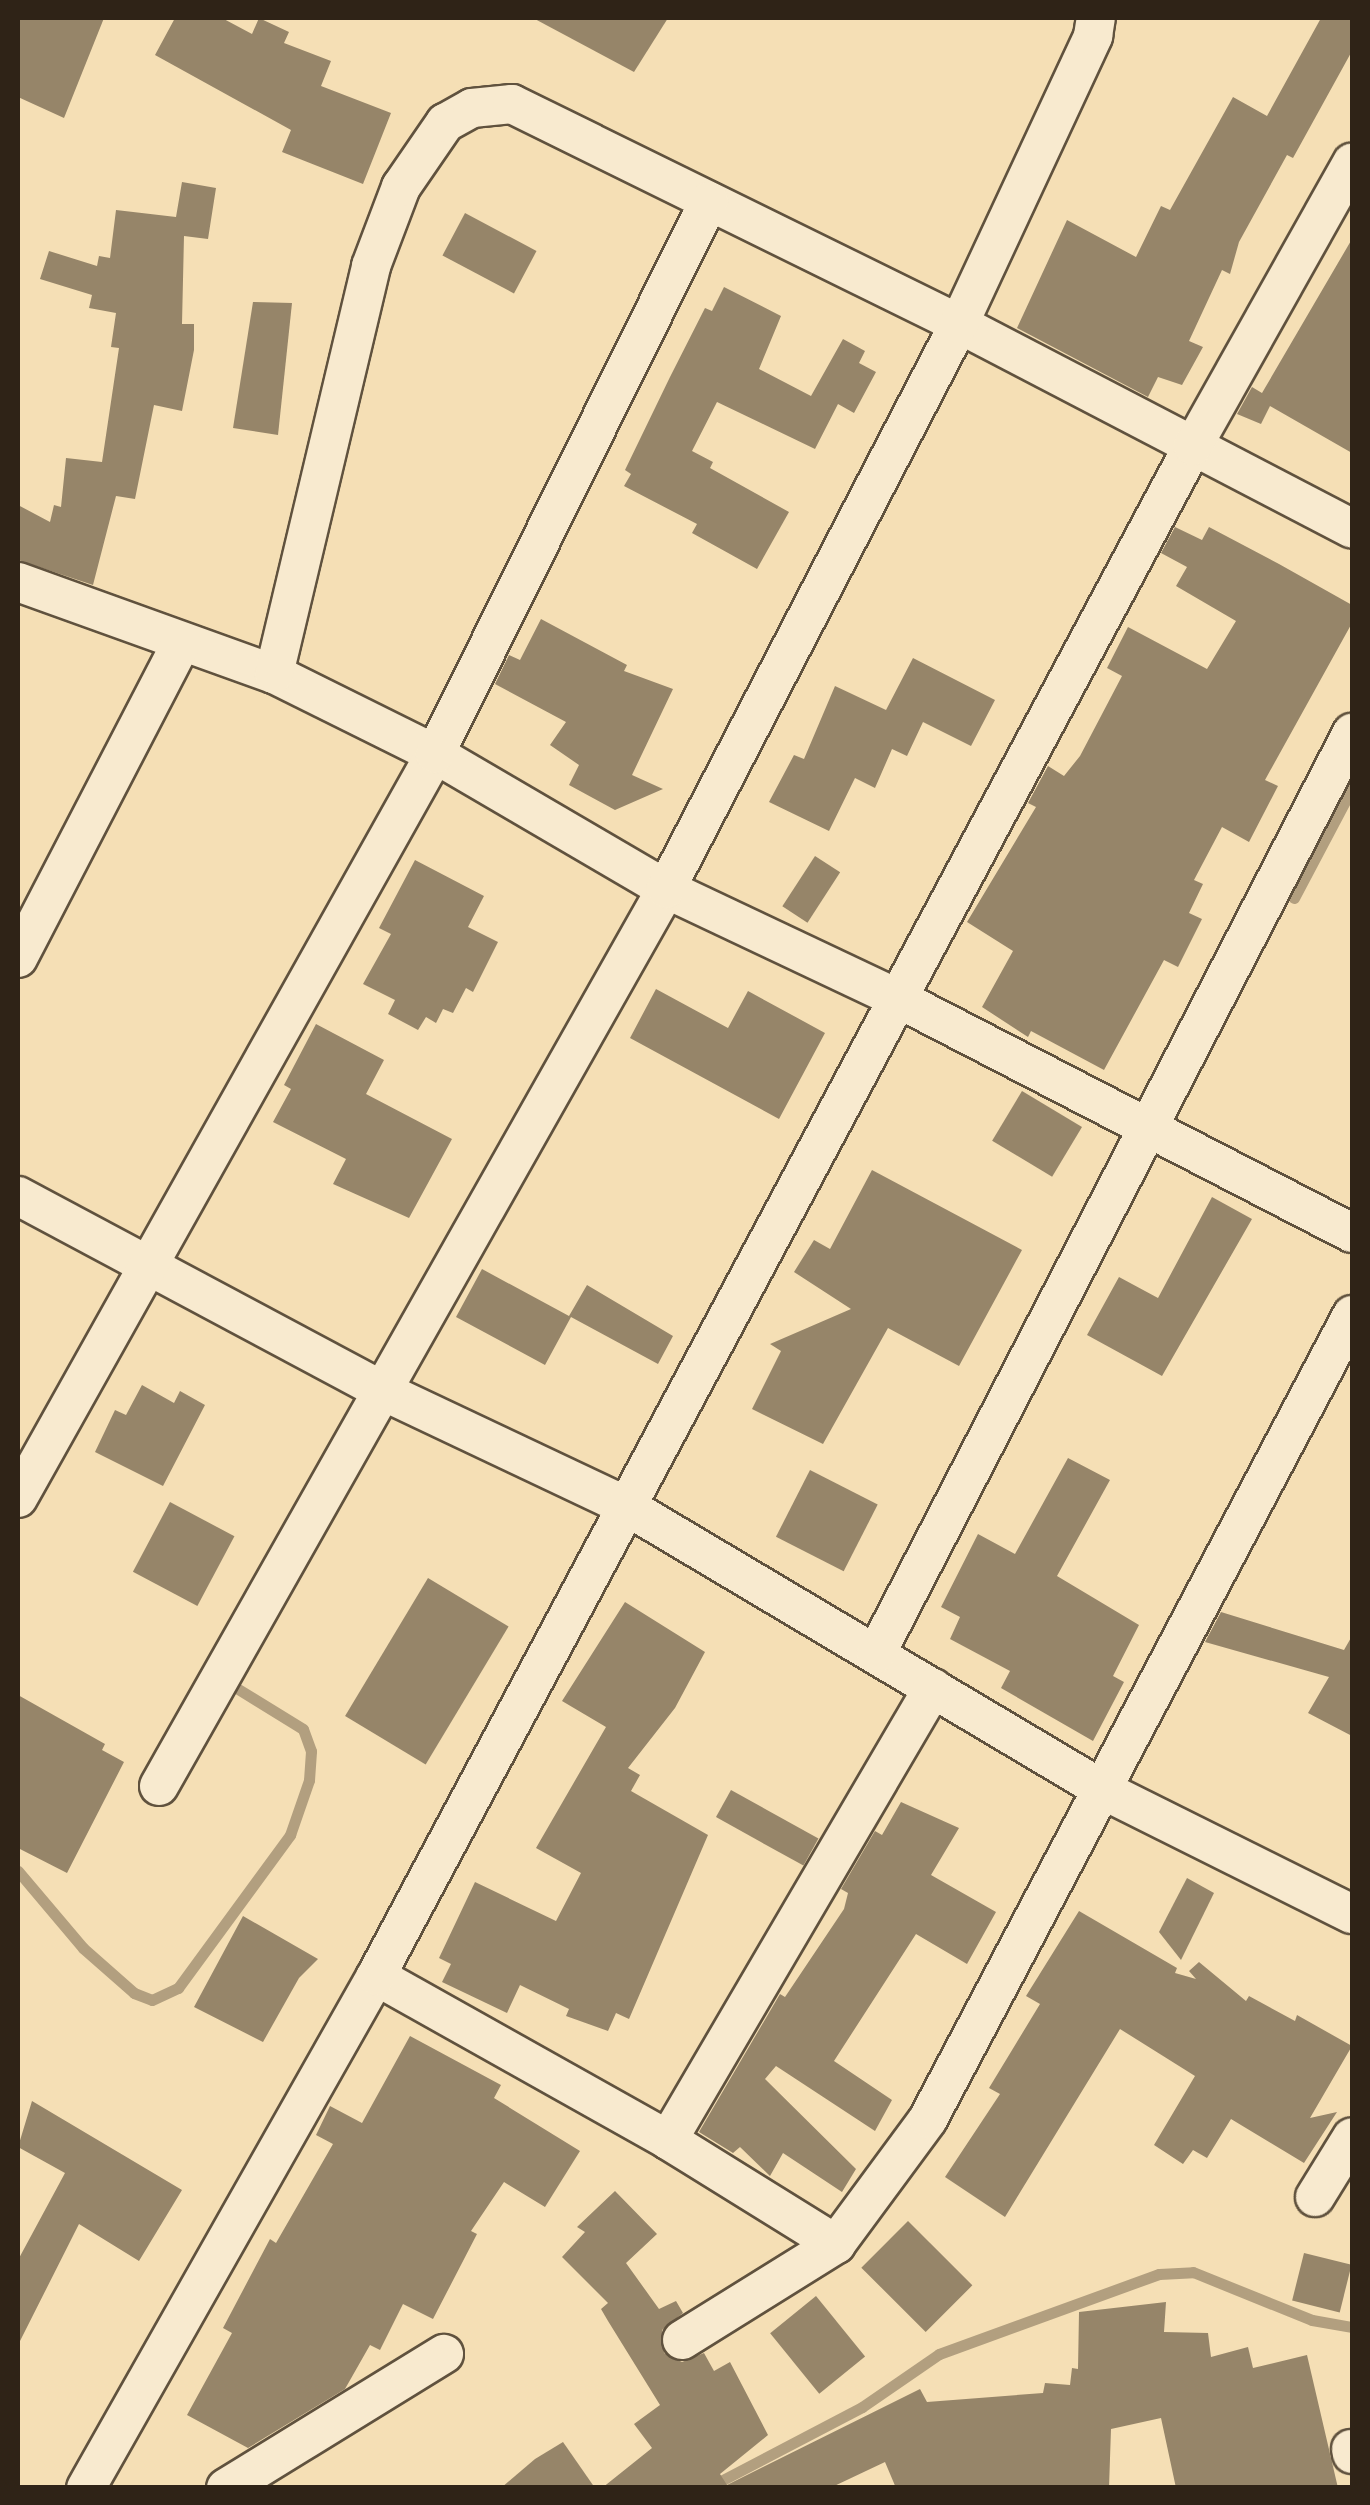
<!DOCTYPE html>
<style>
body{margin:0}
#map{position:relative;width:1370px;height:2505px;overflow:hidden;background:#f5dfb5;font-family:"Libre Bodoni",serif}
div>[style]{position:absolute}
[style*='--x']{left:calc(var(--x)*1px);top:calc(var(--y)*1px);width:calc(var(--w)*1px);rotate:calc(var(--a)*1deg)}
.stream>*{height:11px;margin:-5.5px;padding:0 5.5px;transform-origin:5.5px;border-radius:5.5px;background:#b29f7f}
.building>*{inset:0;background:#968569;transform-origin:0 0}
.roads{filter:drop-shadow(2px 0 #60523e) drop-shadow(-2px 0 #60523e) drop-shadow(0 2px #60523e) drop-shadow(0 -2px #60523e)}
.minor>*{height:38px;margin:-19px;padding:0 19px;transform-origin:19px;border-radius:19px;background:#f8eacf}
span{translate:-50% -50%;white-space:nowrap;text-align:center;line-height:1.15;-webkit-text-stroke:10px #f8eacf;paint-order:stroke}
.frame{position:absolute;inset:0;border:20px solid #2f2317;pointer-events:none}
</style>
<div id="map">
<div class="stream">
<div style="--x:1294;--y:898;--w:124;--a:-62.2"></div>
<div style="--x:18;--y:1871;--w:101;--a:49.8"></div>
<div style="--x:83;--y:1948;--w:68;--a:41.4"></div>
<div style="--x:134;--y:1993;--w:19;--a:21"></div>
<div style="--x:152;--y:2000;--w:29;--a:-25"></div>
<div style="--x:178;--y:1988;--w:190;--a:-53.8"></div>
<div style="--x:290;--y:1835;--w:58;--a:-70.9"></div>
<div style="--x:309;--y:1780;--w:29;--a:-86"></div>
<div style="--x:311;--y:1751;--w:23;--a:-110"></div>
<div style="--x:303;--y:1729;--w:76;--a:-148.4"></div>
<div style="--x:713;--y:2485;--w:168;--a:-27.6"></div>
<div style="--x:862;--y:2407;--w:93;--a:-34.5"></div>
<div style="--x:939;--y:2354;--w:234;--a:-20"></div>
<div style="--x:1159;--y:2274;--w:34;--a:-3"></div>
<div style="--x:1193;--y:2272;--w:128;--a:22"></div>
<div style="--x:1312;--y:2320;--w:41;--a:9.9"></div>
</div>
<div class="building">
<div style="clip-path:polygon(18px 18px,104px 18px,64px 118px,18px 97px)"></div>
<div style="clip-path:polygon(175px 18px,222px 18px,252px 34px,259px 18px,289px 32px,284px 43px,331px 61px,321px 86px,391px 113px,363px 184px,282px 152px,291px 130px,155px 55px)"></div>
<div style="clip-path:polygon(533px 18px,668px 18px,634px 72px)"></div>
<div style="clip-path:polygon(1321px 18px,1352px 18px,1352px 51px,1293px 158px,1287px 155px,1239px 242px,1230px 274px,1222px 270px,1189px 341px,1203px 347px,1182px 385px,1158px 377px,1148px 397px,1017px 328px,1067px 220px,1136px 257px,1161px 206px,1170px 210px,1233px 97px,1267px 116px)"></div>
<div style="clip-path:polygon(182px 182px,216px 188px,208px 239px,184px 236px,182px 324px,194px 324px,194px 350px,182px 411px,154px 405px,135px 499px,116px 496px,93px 585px,18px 560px,18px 505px,50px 522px,54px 505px,61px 507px,66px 458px,102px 462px,119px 348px,111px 347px,116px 313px,89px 308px,92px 295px,40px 279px,49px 251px,97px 266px,99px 256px,110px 258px,116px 210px,176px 217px)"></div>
<div style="left:465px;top:213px;width:81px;height:48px;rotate:28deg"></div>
<div style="clip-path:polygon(1352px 239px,1352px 453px,1270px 406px,1261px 424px,1237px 414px,1252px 387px,1262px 393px)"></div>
<div style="clip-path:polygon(724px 287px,781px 316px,759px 369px,811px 396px,843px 339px,865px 351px,859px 363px,876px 372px,854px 413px,838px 404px,815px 449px,717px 402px,692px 451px,713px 462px,710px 468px,789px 512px,757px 569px,692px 533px,697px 524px,624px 486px,631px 474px,625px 470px,670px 377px,705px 308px,712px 311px)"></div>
<div style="clip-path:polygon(253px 302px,292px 303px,278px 435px,233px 428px)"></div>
<div style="clip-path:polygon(1175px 527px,1202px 540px,1209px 527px,1279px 564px,1352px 605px,1352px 623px,1265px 780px,1278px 786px,1249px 842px,1222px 827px,1194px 880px,1203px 884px,1189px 913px,1202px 919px,1178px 967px,1164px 960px,1104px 1070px,1031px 1031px,1028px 1037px,982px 1007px,1013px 951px,967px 922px,1036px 807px,1028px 803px,1048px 766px,1064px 776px,1080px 756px,1122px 676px,1107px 668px,1128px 627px,1207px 669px,1236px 621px,1176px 586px,1187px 567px,1161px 553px)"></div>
<div style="clip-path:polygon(541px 619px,627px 665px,624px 671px,673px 689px,632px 775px,663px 789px,615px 810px,569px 785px,579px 765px,550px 745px,566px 722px,495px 684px,509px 655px,520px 660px)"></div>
<div style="clip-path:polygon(913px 658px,995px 700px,971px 746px,923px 722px,907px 756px,892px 749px,875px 788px,855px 778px,829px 831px,769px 802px,794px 755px,804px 759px,835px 686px,886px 710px)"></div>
<div style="left:815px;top:856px;width:30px;height:60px;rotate:33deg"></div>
<div style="clip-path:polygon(415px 860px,484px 896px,468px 927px,498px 942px,473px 992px,466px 988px,453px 1013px,443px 1009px,436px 1023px,426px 1017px,418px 1030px,388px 1014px,395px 1000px,363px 984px,391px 934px,379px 928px)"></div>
<div style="clip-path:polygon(656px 989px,728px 1028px,748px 991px,825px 1033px,779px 1119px,630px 1038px)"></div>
<div style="clip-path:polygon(316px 1024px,384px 1060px,366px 1094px,452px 1139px,409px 1218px,333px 1184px,346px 1159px,273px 1122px,291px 1089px,284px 1085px)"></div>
<div style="left:1022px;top:1091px;width:70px;height:58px;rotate:31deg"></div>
<div style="clip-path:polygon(872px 1170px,1022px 1250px,959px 1366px,888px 1328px,823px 1444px,752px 1409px,781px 1351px,770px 1344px,851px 1309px,794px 1272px,814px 1240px,830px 1249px)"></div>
<div style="clip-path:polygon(1212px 1197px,1252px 1219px,1162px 1376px,1087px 1335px,1119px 1277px,1158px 1298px)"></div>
<div style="clip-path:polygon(482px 1269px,569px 1316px,587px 1285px,673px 1336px,658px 1364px,571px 1317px,545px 1365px,456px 1317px)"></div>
<div style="clip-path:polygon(142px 1385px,174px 1403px,180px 1391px,205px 1405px,163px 1486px,95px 1452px,115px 1410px,126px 1415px)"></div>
<div style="clip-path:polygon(1068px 1458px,1110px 1480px,1057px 1576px,1139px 1625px,1113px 1676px,1124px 1682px,1093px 1741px,1001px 1688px,1010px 1671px,950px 1639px,960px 1617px,941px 1607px,978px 1534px,1015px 1554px)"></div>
<div style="left:810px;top:1470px;width:76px;height:75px;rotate:27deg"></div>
<div style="left:170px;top:1502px;width:73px;height:79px;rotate:28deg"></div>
<div style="left:428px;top:1578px;width:94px;height:161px;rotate:31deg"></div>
<div style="clip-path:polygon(625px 1602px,705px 1652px,675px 1708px,628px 1768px,640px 1775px,631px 1791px,708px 1835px,629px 2019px,616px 2013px,608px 2031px,566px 2016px,569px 2009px,520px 1985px,507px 2013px,442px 1982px,451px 1964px,439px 1958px,475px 1882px,556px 1921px,581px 1873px,536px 1848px,606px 1727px,562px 1701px)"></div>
<div style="clip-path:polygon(1221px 1612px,1344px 1650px,1352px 1636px,1352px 1736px,1308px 1713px,1329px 1677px,1205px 1642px)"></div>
<div style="clip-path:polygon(18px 1695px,105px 1744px,102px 1750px,124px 1762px,67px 1873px,18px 1848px)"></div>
<div style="left:731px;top:1790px;width:100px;height:31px;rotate:29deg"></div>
<div style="clip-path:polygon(901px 1802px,959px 1828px,931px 1875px,996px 1912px,967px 1964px,916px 1934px,834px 2061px,892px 2100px,875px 2131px,776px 2066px,765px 2079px,856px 2169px,842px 2192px,783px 2153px,770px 2176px,740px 2147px,733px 2153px,699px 2132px,780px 1994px,785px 1997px,844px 1909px,848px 1893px,841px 1889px,875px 1831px,882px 1835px)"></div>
<div style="clip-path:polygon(1187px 1878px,1214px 1893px,1181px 1960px,1159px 1932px)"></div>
<div style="clip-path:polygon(1079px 1911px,1177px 1968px,1175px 1973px,1196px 1979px,1189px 1971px,1199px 1962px,1246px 2001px,1249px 1996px,1295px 2021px,1297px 2015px,1352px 2046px,1310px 2118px,1337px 2112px,1304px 2163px,1231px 2119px,1207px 2158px,1193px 2150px,1183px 2164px,1154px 2145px,1195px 2076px,1120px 2029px,1005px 2217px,945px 2177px,1000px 2094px,989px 2088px,1040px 2004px,1026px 1996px)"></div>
<div style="clip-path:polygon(243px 1916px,318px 1959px,299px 1978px,263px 2042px,194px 2007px)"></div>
<div style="clip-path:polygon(410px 2036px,501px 2085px,494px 2098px,580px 2151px,545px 2207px,504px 2182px,471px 2231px,477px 2234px,433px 2319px,403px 2304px,380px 2350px,370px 2345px,345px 2389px,248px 2448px,187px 2415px,232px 2333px,223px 2328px,270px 2239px,276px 2243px,333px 2144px,316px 2135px,330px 2106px,362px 2123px)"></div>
<div style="clip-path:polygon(32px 2101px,182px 2190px,139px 2261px,79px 2224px,18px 2345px,18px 2260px,65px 2173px,18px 2147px)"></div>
<div style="clip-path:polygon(615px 2191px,657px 2234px,626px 2263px,659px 2309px,676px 2301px,683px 2313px,662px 2330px,664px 2353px,682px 2362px,704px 2353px,714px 2371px,730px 2362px,768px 2435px,720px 2474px,727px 2485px,920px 2389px,927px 2402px,1043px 2393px,1045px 2383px,1070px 2385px,1072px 2368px,1078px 2369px,1079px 2312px,1166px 2302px,1164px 2332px,1208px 2333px,1211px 2357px,1248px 2347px,1253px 2368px,1307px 2355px,1338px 2488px,1176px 2488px,1161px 2418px,1111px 2429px,1109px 2488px,896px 2488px,885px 2462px,830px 2488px,602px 2488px,652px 2448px,634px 2424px,660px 2405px,608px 2321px,601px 2309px,608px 2303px,562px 2257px,585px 2232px,577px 2227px)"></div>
<div style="left:908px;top:2221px;width:91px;height:66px;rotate:45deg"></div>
<div style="left:1304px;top:2253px;width:49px;height:49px;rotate:14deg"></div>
<div style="left:816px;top:2296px;width:78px;height:59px;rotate:51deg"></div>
<div style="clip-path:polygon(563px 2442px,595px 2488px,501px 2488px,535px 2459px)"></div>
</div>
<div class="roads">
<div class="minor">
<div style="--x:18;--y:582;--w:272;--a:19.8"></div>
<div style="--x:274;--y:674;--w:180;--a:26.4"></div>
<div style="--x:435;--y:754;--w:268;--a:30.3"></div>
<div style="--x:666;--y:889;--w:255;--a:25.3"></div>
<div style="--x:897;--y:998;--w:512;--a:27.32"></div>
<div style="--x:274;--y:674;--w:419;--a:-76.6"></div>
<div style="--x:371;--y:266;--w:85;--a:-69.2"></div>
<div style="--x:401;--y:187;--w:78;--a:-55.5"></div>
<div style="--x:445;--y:123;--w:31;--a:-29"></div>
<div style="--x:472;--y:108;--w:40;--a:-5.7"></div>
<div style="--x:512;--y:104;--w:498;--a:26.2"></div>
<div style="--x:959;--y:324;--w:443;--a:27.5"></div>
<div style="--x:18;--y:958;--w:356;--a:-62.6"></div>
<div style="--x:18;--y:1196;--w:416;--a:28.1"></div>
<div style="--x:385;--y:1392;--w:267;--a:25.3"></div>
<div style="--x:626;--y:1506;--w:557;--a:30.75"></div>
<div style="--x:1105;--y:1791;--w:276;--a:26.5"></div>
<div style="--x:18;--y:1498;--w:853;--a:-60.73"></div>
<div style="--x:435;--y:754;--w:617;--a:-63.64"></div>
<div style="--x:876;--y:1654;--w:1037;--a:-62.67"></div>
<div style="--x:159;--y:1786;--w:1030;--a:-60.52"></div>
<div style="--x:666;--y:889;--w:636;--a:-62.59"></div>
<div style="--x:959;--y:324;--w:318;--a:-65"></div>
<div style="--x:1093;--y:36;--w:18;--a:-81"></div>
<div style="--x:376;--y:1976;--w:335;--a:29.3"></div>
<div style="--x:668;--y:2140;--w:524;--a:-59.62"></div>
<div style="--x:668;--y:2140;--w:198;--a:31.8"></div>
<div style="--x:1315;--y:2197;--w:70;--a:-58.3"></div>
<div style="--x:682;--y:2340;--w:181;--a:-31.9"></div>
<div style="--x:836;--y:2244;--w:155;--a:-53.6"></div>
<div style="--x:928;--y:2119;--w:909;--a:-62.19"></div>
<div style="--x:1351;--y:2449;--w:5;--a:79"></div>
<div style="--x:86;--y:2488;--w:588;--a:-60.47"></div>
<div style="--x:376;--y:1976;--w:1734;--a:-61.9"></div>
<div style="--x:1193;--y:446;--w:325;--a:-60.7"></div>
<div style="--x:226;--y:2488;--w:256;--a:-31.6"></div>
</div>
</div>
<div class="frame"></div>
</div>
